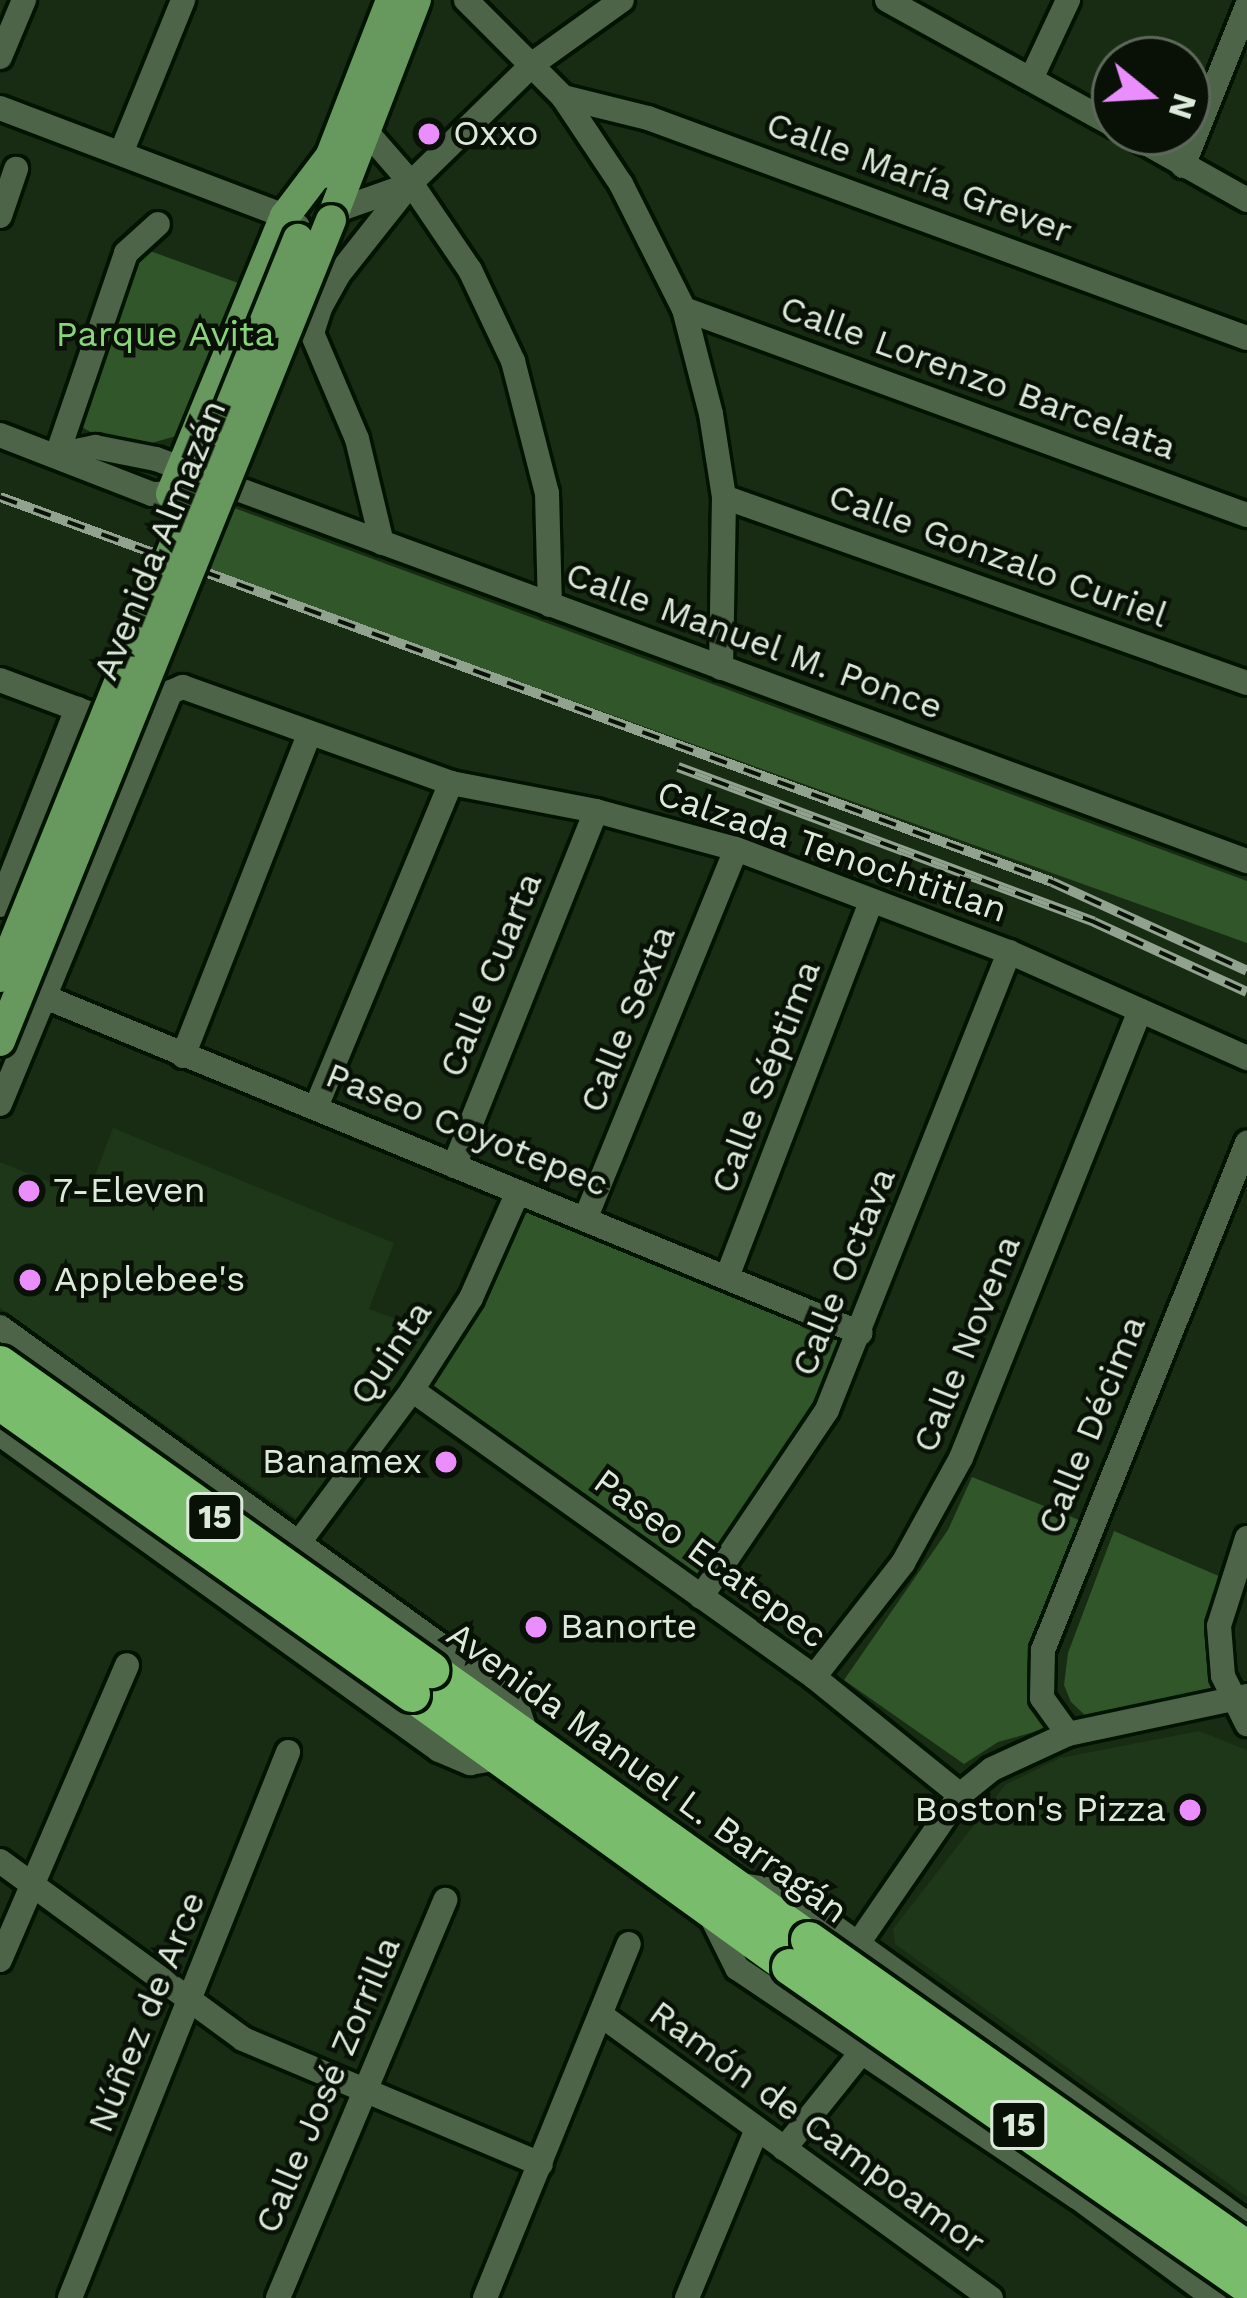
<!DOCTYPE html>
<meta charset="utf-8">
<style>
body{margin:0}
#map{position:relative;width:1247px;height:2298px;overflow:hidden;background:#172c13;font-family:"Work Sans",sans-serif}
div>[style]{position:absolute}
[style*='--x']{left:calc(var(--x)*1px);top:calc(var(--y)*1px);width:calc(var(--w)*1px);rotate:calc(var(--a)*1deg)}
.built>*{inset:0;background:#1d3718}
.green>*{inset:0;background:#31562a}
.roads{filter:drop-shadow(3px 0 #021401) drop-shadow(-3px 0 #021401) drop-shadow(0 3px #021401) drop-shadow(0 -3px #021401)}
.minor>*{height:24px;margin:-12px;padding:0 12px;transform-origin:12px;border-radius:12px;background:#4d6449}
.major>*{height:30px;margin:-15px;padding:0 15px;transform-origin:15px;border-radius:15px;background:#67995e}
.highway>*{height:36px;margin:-18px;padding:0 18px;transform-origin:18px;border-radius:18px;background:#78bc6c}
.rail>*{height:10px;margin-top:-5px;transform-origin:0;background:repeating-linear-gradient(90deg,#091107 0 18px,#91a28e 0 36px);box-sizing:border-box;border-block:3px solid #91a28e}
.bridges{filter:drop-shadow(3px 0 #021401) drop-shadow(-3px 0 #021401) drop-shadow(0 3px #021401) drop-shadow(0 -3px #021401)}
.major-bridge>*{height:30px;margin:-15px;padding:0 15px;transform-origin:15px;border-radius:15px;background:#67995e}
.highway-bridge>*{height:36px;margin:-18px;padding:0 18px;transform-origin:18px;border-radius:18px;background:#78bc6c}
.dots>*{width:33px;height:33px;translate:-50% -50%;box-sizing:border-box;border:6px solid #091107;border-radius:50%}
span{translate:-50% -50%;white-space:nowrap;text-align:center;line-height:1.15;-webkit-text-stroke:9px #091107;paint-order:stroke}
.shield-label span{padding:3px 9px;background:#091107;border:3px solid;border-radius:9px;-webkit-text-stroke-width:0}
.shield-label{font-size:33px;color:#dceada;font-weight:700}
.poi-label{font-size:36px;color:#dceada}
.left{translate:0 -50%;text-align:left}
.right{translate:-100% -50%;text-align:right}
.street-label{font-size:36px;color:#dceada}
.park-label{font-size:36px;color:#89d67a}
.north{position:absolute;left:1091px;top:36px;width:120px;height:120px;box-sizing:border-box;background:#091107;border:3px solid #5d685b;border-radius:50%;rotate:108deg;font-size:33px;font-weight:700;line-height:48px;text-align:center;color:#dceada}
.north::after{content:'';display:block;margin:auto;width:42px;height:54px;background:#ea8dfd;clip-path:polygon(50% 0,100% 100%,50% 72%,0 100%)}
</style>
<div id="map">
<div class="built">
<div style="clip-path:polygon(113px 1128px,394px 1243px,369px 1309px,436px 1334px,299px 1520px,0 1308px,0 1162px,87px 1197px)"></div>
<div style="clip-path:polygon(1199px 1731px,1247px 1750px,1247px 2197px,895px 1944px,893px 1929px,1005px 1785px,1060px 1758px)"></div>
</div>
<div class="green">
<div style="clip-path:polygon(139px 247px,241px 284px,183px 434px,148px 444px,103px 439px,80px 426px)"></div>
<div style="clip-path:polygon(229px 506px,1247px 881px,1247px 943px,205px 569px)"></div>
<div style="clip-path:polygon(518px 1192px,860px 1333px,701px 1597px,412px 1390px)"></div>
<div style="clip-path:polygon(972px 1477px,1084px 1522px,1036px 1645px,1052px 1715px,1041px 1730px,998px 1742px,964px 1764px,844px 1680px,948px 1530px)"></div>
<div style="clip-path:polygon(1114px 1531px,1221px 1577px,1206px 1648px,1216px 1691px,1088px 1718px,1071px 1702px,1064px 1685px,1068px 1653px)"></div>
</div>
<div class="roads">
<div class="minor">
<div style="--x:466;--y:0;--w:137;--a:45"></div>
<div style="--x:563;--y:97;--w:105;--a:56.3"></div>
<div style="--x:621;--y:184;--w:140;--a:63.3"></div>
<div style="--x:684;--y:309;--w:108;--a:75.6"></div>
<div style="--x:711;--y:414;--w:84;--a:81.1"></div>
<div style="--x:724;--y:497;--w:171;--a:91"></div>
<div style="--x:887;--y:0;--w:260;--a:28.9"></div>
<div style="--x:0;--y:57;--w:62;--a:-67.2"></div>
<div style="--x:1032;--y:77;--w:85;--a:-64.9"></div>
<div style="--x:563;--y:97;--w:88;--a:13.9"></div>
<div style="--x:648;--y:118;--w:638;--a:20.17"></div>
<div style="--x:0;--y:108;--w:305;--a:20.8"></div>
<div style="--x:285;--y:216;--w:16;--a:38"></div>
<div style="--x:365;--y:130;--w:70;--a:49"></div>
<div style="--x:411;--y:183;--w:105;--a:55.9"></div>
<div style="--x:470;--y:270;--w:101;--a:64.7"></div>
<div style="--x:513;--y:361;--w:136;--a:75.6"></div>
<div style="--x:547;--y:493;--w:112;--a:88.5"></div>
<div style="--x:1126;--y:132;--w:139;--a:29.3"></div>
<div style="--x:121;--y:153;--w:165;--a:-67.9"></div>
<div style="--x:1183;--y:166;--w:172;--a:-68.2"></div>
<div style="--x:335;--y:211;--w:75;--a:-19.4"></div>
<div style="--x:0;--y:216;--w:50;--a:-71.2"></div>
<div style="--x:684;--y:309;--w:600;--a:20.1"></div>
<div style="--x:0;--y:435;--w:163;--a:21.2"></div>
<div style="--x:152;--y:494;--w:32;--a:-2"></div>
<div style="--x:57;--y:455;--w:39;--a:-12"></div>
<div style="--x:95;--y:447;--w:62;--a:11.1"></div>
<div style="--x:156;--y:459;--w:1163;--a:20.23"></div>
<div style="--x:57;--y:455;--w:213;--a:-71.1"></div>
<div style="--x:126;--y:253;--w:43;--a:-42.2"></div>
<div style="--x:724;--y:497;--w:555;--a:19.58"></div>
<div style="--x:382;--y:543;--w:107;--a:-103.5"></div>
<div style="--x:357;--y:439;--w:115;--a:-113"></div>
<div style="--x:312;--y:333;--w:28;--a:-72"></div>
<div style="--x:321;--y:306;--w:35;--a:-61"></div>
<div style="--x:338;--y:275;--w:117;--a:-51.6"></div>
<div style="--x:411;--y:183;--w:172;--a:-44.3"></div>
<div style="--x:534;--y:63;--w:108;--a:-35.6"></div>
<div style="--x:0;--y:680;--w:94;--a:20.6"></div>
<div style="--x:0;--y:905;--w:211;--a:-68.6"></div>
<div style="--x:45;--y:997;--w:882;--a:22.4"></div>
<div style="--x:183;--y:1056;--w:345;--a:-68.6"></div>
<div style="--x:0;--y:1104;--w:446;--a:-67.5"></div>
<div style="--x:171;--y:692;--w:13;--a:-23"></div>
<div style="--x:183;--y:687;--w:285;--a:19.7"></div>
<div style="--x:451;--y:783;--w:148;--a:10.9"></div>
<div style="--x:596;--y:811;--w:145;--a:15.2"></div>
<div style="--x:736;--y:849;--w:292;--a:20.7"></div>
<div style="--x:1009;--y:952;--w:261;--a:24"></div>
<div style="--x:316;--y:1107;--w:351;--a:-67.4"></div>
<div style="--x:454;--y:1166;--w:382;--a:-68.2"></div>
<div style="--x:586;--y:1217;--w:397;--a:-67.8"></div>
<div style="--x:727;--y:1277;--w:402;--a:-69"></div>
<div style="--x:0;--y:1327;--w:570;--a:35.86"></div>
<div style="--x:462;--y:1661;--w:71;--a:39.3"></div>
<div style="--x:517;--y:1706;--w:35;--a:72"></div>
<div style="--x:412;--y:1390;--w:494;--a:35.5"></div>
<div style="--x:814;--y:1677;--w:188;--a:38.9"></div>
<div style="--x:0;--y:1434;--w:541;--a:35.75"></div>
<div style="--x:439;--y:1750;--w:34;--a:23"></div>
<div style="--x:470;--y:1763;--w:27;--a:-10"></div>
<div style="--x:1247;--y:1538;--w:92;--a:107.7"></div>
<div style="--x:1219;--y:1626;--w:50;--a:85.4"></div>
<div style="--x:1223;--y:1676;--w:54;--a:63.4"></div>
<div style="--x:300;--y:1541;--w:188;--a:-53.4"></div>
<div style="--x:412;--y:1390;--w:109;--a:-57.3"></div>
<div style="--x:471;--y:1298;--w:116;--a:-66.1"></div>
<div style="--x:701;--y:1597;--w:225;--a:-56"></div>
<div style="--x:827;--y:1410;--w:493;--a:-68.3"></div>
<div style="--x:814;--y:1677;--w:145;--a:-52"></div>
<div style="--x:903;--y:1563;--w:120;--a:-61.1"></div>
<div style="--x:961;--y:1458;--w:482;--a:-68.2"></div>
<div style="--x:1068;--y:1734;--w:44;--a:-125.8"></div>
<div style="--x:1042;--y:1698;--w:48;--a:-88.8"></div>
<div style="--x:1043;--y:1650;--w:547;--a:-68.08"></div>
<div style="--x:0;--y:1861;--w:301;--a:36.2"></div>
<div style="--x:243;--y:2039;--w:323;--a:22.8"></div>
<div style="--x:735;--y:1884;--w:52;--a:8.9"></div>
<div style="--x:786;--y:1892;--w:568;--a:35.76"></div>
<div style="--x:709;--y:1912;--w:63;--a:63.4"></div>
<div style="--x:737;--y:1968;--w:410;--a:34"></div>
<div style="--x:1077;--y:2197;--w:170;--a:36.4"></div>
<div style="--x:859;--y:1942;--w:178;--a:-55.5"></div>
<div style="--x:960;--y:1795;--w:41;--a:-39.1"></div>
<div style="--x:992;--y:1769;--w:84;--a:-24.7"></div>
<div style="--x:1068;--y:1734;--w:183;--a:-12"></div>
<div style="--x:0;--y:1960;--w:321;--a:-66.7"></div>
<div style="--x:601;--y:2015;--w:482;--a:36"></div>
<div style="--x:784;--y:2149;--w:123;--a:-51.3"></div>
<div style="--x:70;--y:2298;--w:588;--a:-68.23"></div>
<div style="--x:278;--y:2298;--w:432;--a:-67.2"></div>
<div style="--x:485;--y:2298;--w:382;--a:-67.9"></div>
<div style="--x:687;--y:2298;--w:183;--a:-67.5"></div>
</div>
<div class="major">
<div style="--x:324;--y:173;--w:186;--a:-68.8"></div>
<div style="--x:331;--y:220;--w:236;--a:-68.9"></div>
<div style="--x:171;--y:494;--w:300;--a:-67.7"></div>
<div style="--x:285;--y:216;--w:74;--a:-52.7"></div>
</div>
<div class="highway">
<div style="--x:431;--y:1670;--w:465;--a:35.5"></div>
<div style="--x:412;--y:1694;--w:466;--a:35.8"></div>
</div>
</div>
<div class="rail">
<div style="--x:0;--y:497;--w:1120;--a:20.1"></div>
<div style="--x:1052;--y:882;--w:214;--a:24.5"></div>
<div style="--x:678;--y:767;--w:444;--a:20.4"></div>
<div style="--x:1094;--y:922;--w:168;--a:24.6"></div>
</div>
<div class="bridges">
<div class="major-bridge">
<div style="--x:0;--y:977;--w:796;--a:-68.01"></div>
<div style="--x:0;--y:1041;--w:885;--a:-68.04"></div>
</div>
<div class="highway-bridge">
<div style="--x:0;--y:1364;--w:529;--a:35.37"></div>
<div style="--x:0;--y:1402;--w:505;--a:35.33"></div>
<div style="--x:809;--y:1940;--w:536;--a:35.2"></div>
<div style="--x:790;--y:1967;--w:557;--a:34.83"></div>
</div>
</div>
<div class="dots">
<div style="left:429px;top:134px;background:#ea8dfd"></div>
<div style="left:29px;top:1191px;background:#ea8dfd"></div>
<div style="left:30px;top:1280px;background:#ea8dfd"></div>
<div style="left:446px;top:1462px;background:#ea8dfd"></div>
<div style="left:536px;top:1627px;background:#ea8dfd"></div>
<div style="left:1190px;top:1810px;background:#ea8dfd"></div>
</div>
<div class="shield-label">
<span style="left:215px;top:1517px">15</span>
<span style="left:1019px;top:2125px">15</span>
</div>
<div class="poi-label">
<span class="left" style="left:453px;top:134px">Oxxo</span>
<span class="left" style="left:53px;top:1191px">7-Eleven</span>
<span class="left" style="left:54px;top:1280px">Applebee's</span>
<span class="right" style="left:422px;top:1462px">Banamex</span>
<span class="left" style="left:560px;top:1627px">Banorte</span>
<span class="right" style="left:1166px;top:1810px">Boston's Pizza</span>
</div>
<div class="street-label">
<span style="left:919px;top:178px;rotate:20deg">Calle María Grever</span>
<span style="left:978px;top:378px;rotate:20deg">Calle Lorenzo Barcelata</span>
<span style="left:160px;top:540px;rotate:-68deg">Avenida Almazán</span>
<span style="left:998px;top:556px;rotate:20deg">Calle Gonzalo Curiel</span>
<span style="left:754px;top:641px;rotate:20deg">Calle Manuel M. Ponce</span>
<span style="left:832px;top:852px;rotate:19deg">Calzada Tenochtitlan</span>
<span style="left:491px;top:975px;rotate:-68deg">Calle Cuarta</span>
<span style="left:628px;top:1019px;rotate:-68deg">Calle Sexta</span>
<span style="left:766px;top:1077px;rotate:-69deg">Calle Séptima</span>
<span style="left:467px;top:1130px;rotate:22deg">Paseo Coyotepec</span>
<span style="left:844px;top:1272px;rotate:-68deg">Calle Octava</span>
<span style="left:967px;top:1344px;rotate:-68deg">Calle Novena</span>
<span style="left:391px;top:1353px;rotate:-56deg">Quinta</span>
<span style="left:1092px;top:1425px;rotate:-68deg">Calle Décima</span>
<span style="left:710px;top:1559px;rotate:36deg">Paseo Ecatepec</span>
<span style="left:647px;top:1773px;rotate:36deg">Avenida Manuel L. Barragán</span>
<span style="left:147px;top:2012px;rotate:-68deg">Núñez de Arce</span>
<span style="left:328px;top:2085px;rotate:-67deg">Calle José Zorrilla</span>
<span style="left:817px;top:2128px;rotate:36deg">Ramón de Campoamor</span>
</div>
<div class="park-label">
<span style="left:165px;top:335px">Parque Avita</span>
</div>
<div class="north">N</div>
</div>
